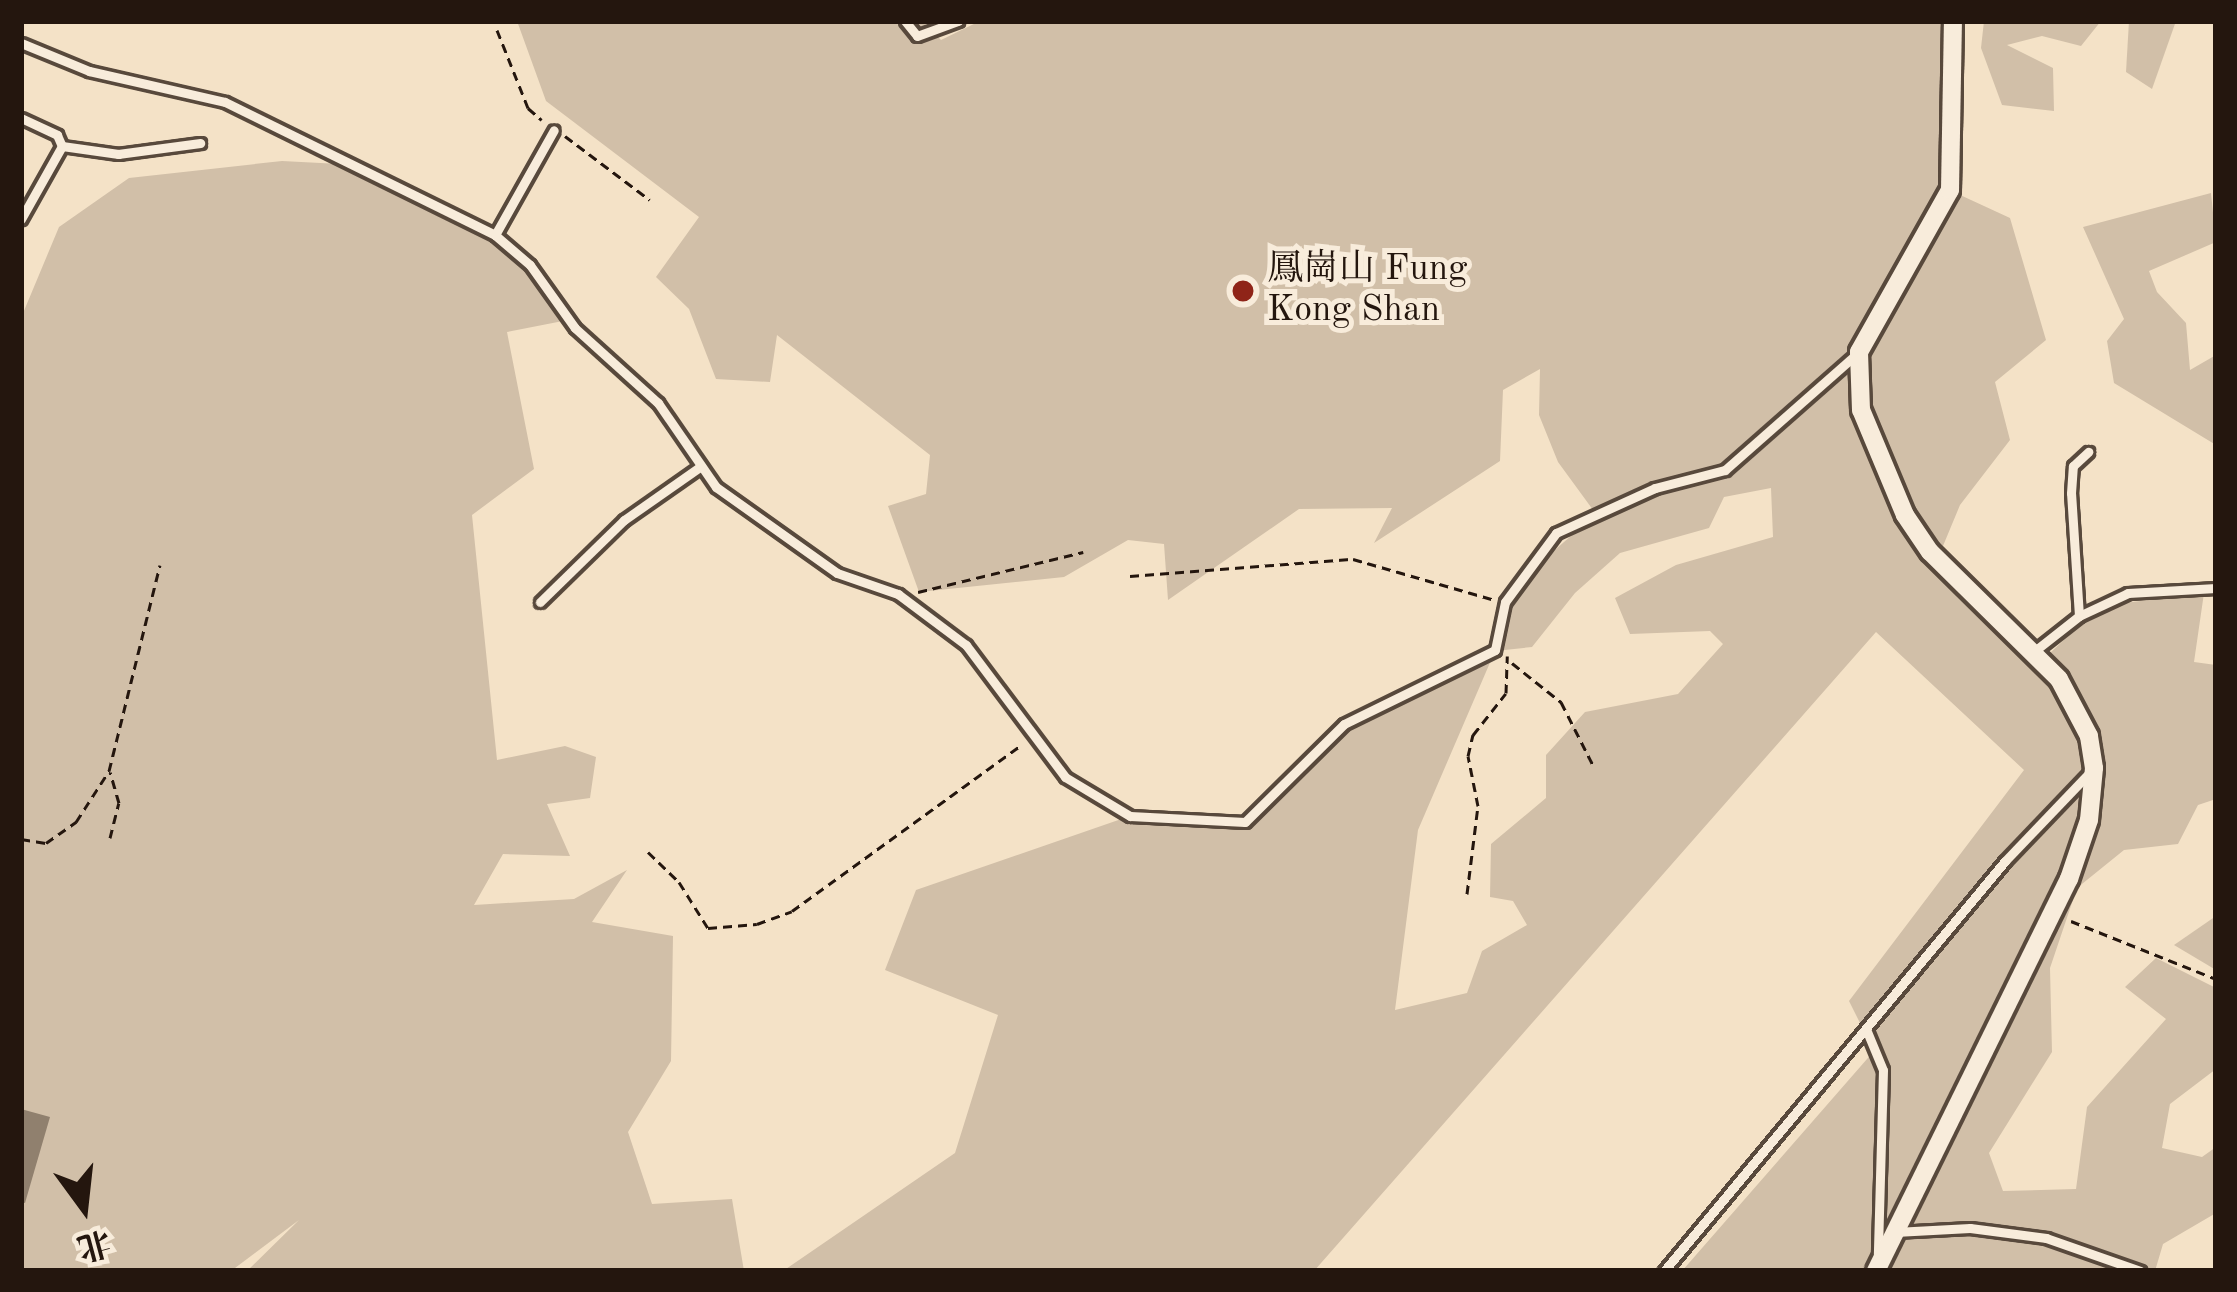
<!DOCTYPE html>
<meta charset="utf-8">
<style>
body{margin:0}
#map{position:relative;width:2237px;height:1292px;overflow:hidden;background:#f4e2c7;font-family:"Old Standard TT","Noto Serif SC",serif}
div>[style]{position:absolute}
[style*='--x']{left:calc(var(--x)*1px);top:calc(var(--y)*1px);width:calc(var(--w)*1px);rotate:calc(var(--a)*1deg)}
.green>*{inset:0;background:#d1bfa8}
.building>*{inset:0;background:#90806e}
.path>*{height:3px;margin-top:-1.5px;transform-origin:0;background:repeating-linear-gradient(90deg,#24160e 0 9px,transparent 0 15px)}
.roads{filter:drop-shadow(3px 0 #58493c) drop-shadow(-3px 0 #58493c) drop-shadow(0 3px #58493c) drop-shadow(0 -3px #58493c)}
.service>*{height:9px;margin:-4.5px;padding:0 4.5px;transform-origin:4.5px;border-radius:4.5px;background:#f8ecdb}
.minor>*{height:18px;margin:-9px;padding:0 9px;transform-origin:9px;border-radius:9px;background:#f8ecdb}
.dots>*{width:33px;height:33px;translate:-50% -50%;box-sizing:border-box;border:6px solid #f8ecdb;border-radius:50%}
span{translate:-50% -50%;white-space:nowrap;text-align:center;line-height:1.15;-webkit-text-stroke:10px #f8ecdb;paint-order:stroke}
.poi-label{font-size:36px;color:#24160e}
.left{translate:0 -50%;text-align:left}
.frame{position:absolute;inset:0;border:24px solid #24160e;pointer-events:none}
.north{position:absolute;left:24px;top:1148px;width:120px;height:120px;-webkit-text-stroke:9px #f8ecdb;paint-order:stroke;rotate:165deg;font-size:33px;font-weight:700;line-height:48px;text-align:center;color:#24160e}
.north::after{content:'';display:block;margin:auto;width:42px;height:54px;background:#24160e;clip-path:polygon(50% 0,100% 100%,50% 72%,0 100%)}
</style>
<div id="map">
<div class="green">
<div style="clip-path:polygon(evenodd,517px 21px,922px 21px,941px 40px,980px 21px,1948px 21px,1942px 183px,1905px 260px,1958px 194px,2010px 218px,2046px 340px,1995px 382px,2010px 440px,1960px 505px,1938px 558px,2014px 636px,2033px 669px,2100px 606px,2204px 593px,2194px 662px,2216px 665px,2216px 799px,2198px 805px,2178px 844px,2124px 850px,2077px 888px,2050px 968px,2052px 1052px,1989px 1153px,2003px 1191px,2076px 1189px,2087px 1107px,2166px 1019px,2125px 987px,2156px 958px,2216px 988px,2216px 1069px,2170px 1104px,2162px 1148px,2202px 1157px,2216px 1147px,2216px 1213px,2163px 1244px,2155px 1271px,1682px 1271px,1874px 1051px,1849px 1001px,2024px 770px,1876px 632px,1314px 1271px,783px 1271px,955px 1153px,998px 1015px,885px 970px,916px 890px,1130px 816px,1245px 822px,1369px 712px,1495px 650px,1516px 584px,1596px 514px,1558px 462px,1539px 415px,1540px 369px,1503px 390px,1500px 461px,1374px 543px,1392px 508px,1299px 509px,1168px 600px,1164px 544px,1128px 540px,1064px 577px,919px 592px,888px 506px,926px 494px,930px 455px,777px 335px,770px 382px,716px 379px,689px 309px,656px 277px,699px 217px,546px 101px,517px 21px,1771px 488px,1773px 537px,1676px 565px,1615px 598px,1630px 634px,1710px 631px,1723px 644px,1678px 694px,1585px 712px,1546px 755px,1546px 798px,1491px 844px,1490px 897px,1513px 901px,1527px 925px,1482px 951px,1467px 993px,1395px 1010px,1418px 830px,1495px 651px,1532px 647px,1575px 593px,1620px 553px,1709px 528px,1724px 497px,1771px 488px)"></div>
<div style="clip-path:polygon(1984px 21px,2101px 21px,2081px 46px,2042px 36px,2007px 45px,2053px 68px,2054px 111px,2002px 105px,1981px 48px)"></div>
<div style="clip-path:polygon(2129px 21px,2176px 21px,2152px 89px,2126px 72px)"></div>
<div style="clip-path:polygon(282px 161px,359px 165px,503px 242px,568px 320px,507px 332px,534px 469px,472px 515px,497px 760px,565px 746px,596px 757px,590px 798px,547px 804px,570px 856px,503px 854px,474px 905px,574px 899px,627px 870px,592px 922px,673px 936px,671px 1061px,628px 1132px,652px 1204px,732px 1199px,744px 1271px,247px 1271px,299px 1220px,231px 1271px,21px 1271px,21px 318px,59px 227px,129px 178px)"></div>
<div style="clip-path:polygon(2211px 193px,2216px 242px,2149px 271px,2157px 292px,2186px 323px,2190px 370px,2216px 355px,2216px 445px,2114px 383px,2107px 341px,2124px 319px,2083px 227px)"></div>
<div style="clip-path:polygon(2216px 916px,2216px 970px,2174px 945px)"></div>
</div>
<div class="building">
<div style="clip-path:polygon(21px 1109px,50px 1117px,25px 1203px,21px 1202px)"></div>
</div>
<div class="path">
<div style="--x:497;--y:30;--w:84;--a:68.3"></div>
<div style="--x:528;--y:108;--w:18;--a:41"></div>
<div style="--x:565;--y:136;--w:106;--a:37"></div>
<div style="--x:1130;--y:576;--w:224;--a:-4.4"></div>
<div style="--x:1353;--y:559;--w:145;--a:16.1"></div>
<div style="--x:918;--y:592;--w:170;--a:-13.6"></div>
<div style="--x:1512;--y:663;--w:63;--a:38.5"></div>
<div style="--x:1561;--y:702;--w:71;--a:63.1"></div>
<div style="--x:110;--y:838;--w:36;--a:-76"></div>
<div style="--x:119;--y:803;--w:32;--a:-106"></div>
<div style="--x:21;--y:839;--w:25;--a:9"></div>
<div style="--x:46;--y:843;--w:37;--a:-35"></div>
<div style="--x:76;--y:822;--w:61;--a:-57.1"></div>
<div style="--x:109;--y:771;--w:212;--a:-76.1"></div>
<div style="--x:648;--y:852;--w:43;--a:44.1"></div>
<div style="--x:679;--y:882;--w:54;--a:57.8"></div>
<div style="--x:708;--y:928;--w:49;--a:-4.7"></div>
<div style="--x:757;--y:924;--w:37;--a:-20"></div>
<div style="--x:792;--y:911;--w:281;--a:-35.9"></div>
<div style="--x:1467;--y:894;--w:89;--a:-82.9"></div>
<div style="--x:1478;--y:806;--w:51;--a:-101.3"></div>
<div style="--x:1468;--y:756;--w:22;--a:-77"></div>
<div style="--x:1473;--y:735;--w:53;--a:-51.8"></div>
<div style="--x:1506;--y:693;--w:37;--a:-88"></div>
<div style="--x:2071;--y:921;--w:156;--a:21.8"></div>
</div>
<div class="roads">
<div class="service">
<div style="--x:905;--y:21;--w:19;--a:51"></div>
<div style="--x:917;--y:36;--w:44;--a:-20.1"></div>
<div style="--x:21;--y:43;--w:74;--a:22.4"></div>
<div style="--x:89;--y:71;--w:139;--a:12.8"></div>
<div style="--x:225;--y:102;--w:301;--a:26.2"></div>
<div style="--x:495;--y:235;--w:46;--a:40.6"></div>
<div style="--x:530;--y:265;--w:77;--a:54.5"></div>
<div style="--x:575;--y:328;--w:112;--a:42.1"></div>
<div style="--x:658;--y:403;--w:102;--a:55.4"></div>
<div style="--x:716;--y:487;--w:148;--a:35.4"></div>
<div style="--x:837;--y:573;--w:65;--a:19"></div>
<div style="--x:898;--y:594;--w:85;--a:36.9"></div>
<div style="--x:966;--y:645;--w:165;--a:53.1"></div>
<div style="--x:1065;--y:777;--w:76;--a:31"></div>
<div style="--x:1130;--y:816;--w:115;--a:3"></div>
<div style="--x:1245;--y:822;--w:139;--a:-44.7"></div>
<div style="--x:1344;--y:724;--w:168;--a:-26.1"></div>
<div style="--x:1495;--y:650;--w:49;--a:-78.2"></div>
<div style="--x:1505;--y:602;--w:86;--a:-53.5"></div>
<div style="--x:1556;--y:533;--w:109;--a:-24.4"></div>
<div style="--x:1655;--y:488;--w:72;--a:-14.4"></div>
<div style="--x:1725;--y:470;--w:179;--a:-41.4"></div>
<div style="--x:21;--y:118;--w:40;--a:25"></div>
<div style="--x:57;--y:135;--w:12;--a:66"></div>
<div style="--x:62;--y:146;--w:84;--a:119.3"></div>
<div style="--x:62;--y:146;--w:57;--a:8.1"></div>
<div style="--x:118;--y:154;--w:83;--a:-7.6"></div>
<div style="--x:495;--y:235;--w:120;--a:-60.7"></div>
<div style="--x:540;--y:602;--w:117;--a:-44.3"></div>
<div style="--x:624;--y:520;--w:94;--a:-35"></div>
<div style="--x:2079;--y:616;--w:123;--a:-93.7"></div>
<div style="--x:2071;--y:493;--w:27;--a:-86"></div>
<div style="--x:2073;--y:466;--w:21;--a:-43"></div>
<div style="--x:2032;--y:653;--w:60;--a:-38.2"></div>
<div style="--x:2079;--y:616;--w:54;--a:-25.1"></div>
<div style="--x:2128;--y:593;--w:88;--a:-3.3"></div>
<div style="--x:1866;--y:1029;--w:44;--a:67.5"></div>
<div style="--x:1883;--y:1070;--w:184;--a:91.6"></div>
<div style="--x:1895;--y:1232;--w:75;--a:-3.1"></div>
<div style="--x:1970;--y:1228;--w:77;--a:7.5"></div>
<div style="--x:2046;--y:1238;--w:100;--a:19.3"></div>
<div style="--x:1664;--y:1271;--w:533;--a:-50.25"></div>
<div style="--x:2005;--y:861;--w:122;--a:-46.3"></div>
</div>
<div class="minor">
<div style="--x:1876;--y:1271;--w:437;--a:-63.8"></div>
<div style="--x:2069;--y:879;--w:62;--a:-71.3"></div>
<div style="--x:2089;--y:820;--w:52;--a:-84.5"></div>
<div style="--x:2094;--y:768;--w:32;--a:-99"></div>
<div style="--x:2089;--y:736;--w:64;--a:-117.8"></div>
<div style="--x:2059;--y:679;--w:181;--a:-135.4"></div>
<div style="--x:1930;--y:552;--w:45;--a:-124"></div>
<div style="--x:1905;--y:515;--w:114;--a:-112.7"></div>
<div style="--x:1861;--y:410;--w:58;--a:-92"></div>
<div style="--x:1859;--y:352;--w:186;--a:-60.7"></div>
<div style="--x:1950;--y:190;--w:169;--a:-89"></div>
</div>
</div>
<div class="dots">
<div style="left:1243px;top:291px;background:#8f2418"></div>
</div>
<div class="poi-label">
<span class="left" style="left:1267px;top:291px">鳳崗山 Fung<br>Kong Shan</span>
</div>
<div class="frame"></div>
<div class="north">北</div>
</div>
